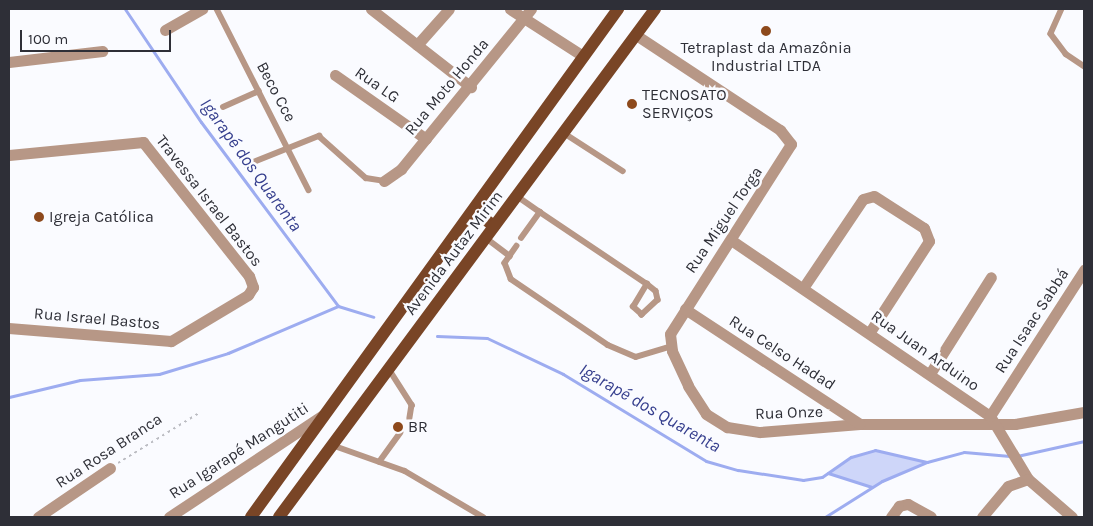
<!DOCTYPE html>
<meta charset="utf-8">
<style>
body{margin:0}
#map{position:relative;width:1093px;height:526px;overflow:hidden;background:#fafbff;font-family:Karla,sans-serif}
div>[style]{position:absolute}
[style*='--x']{left:calc(var(--x)*1px);top:calc(var(--y)*1px);width:calc(var(--w)*1px);rotate:calc(var(--a)*1deg)}
.green>*{inset:0;background:#ced6f9}
.stream>*{height:3px;margin:-1.5px;padding:0 1.5px;transform-origin:1.5px;border-radius:1.5px;background:#9dacf0}
.path>*{height:2px;margin-top:-1px;transform-origin:0;background:repeating-linear-gradient(90deg,#bbbcc2 0 2.5px,transparent 0 6.5px)}
.service>*{height:5.5px;margin:-2.75px;padding:0 2.75px;transform-origin:2.75px;border-radius:2.75px;background:#b79786}
.minor>*{height:11px;margin:-5.5px;padding:0 5.5px;transform-origin:5.5px;border-radius:5.5px;background:#b79786}
.primary>*{height:12px;margin:-6px;padding:0 6px;transform-origin:6px;border-radius:6px;background:#794526}
.dots>*{width:14px;height:14px;translate:-50% -50%;box-sizing:border-box;border:2px solid #fafbff;border-radius:50%}
span{translate:-50% -50%;white-space:nowrap;text-align:center;line-height:1.15;-webkit-text-stroke:5px #fafbff;paint-order:stroke}
.poi-label{font-size:16px;color:#2e2f37}
.left{translate:0 -50%;text-align:left}
.street-label{font-size:16px;color:#2e2f37}
.water-label{font-size:18px;color:#363f8e;font-style:italic}
.frame{position:absolute;inset:0;border:10px solid #2e2f37;pointer-events:none}
.scale{position:absolute;left:20px;top:30px;width:151px;height:22px;box-sizing:border-box;border:2px solid #2e2f37;border-top:0;padding-left:6px;font-size:15px;line-height:18px;white-space:nowrap;color:#2e2f37;-webkit-text-stroke:4px #fafbff;paint-order:stroke}
</style>
<div id="map">
<div class="green">
<div style="clip-path:polygon(875px 450px,899px 457px,927px 462px,872px 487px,828px 473px,851px 457px)"></div>
</div>
<div class="stream">
<div style="--x:125;--y:9;--w:136;--a:56.1"></div>
<div style="--x:201;--y:122;--w:229;--a:53.3"></div>
<div style="--x:338;--y:306;--w:37;--a:17"></div>
<div style="--x:437;--y:336;--w:50;--a:2.3"></div>
<div style="--x:487;--y:338;--w:84;--a:25.3"></div>
<div style="--x:563;--y:374;--w:167;--a:31.3"></div>
<div style="--x:706;--y:461;--w:33;--a:16"></div>
<div style="--x:738;--y:470;--w:66;--a:8.7"></div>
<div style="--x:803;--y:480;--w:19;--a:-9"></div>
<div style="--x:822;--y:477;--w:35;--a:-35"></div>
<div style="--x:851;--y:457;--w:25;--a:-16"></div>
<div style="--x:875;--y:450;--w:53;--a:13"></div>
<div style="--x:927;--y:462;--w:38;--a:-15"></div>
<div style="--x:964;--y:452;--w:46;--a:5"></div>
<div style="--x:9;--y:397;--w:73;--a:-13.5"></div>
<div style="--x:80;--y:380;--w:79;--a:-4.3"></div>
<div style="--x:159;--y:374;--w:72;--a:-16.9"></div>
<div style="--x:228;--y:353;--w:120;--a:-23.1"></div>
<div style="--x:1017;--y:456;--w:69;--a:-12.6"></div>
<div style="--x:828;--y:473;--w:46;--a:17.7"></div>
<div style="--x:825;--y:517;--w:67;--a:-32.3"></div>
<div style="--x:882;--y:481;--w:49;--a:-22.9"></div>
</div>
<div class="path">
<div style="--x:118;--y:463;--w:95;--a:-31.7"></div>
</div>
<div class="service">
<div style="--x:217;--y:9;--w:203;--a:63.1"></div>
<div style="--x:1062;--y:9;--w:27;--a:114"></div>
<div style="--x:1051;--y:34;--w:25;--a:53"></div>
<div style="--x:1066;--y:54;--w:22;--a:34"></div>
<div style="--x:223;--y:107;--w:39;--a:-24"></div>
<div style="--x:564;--y:133;--w:70;--a:32.8"></div>
<div style="--x:246;--y:165;--w:79;--a:-21.7"></div>
<div style="--x:319;--y:136;--w:63;--a:41.8"></div>
<div style="--x:366;--y:178;--w:18;--a:9"></div>
<div style="--x:517;--y:196;--w:28;--a:35"></div>
<div style="--x:540;--y:212;--w:129;--a:33.9"></div>
<div style="--x:647;--y:284;--w:11;--a:38"></div>
<div style="--x:656;--y:291;--w:9;--a:77"></div>
<div style="--x:658;--y:300;--w:22;--a:137"></div>
<div style="--x:642;--y:315;--w:12;--a:-138"></div>
<div style="--x:633;--y:307;--w:27;--a:-59"></div>
<div style="--x:486;--y:238;--w:30;--a:37"></div>
<div style="--x:521;--y:238;--w:32;--a:-54"></div>
<div style="--x:517;--y:246;--w:21;--a:125"></div>
<div style="--x:505;--y:263;--w:17;--a:69"></div>
<div style="--x:511;--y:279;--w:117;--a:34.2"></div>
<div style="--x:608;--y:345;--w:30;--a:23"></div>
<div style="--x:636;--y:357;--w:37;--a:-17"></div>
<div style="--x:389;--y:369;--w:43;--a:57.4"></div>
<div style="--x:412;--y:405;--w:13;--a:99"></div>
<div style="--x:332;--y:445;--w:77;--a:19.6"></div>
<div style="--x:405;--y:471;--w:91;--a:30.5"></div>
<div style="--x:379;--y:462;--w:36;--a:-54"></div>
</div>
<div class="minor">
<div style="--x:371;--y:9;--w:127;--a:38"></div>
<div style="--x:510;--y:9;--w:87;--a:32.8"></div>
<div style="--x:165;--y:30;--w:43;--a:-29.6"></div>
<div style="--x:636;--y:35;--w:173;--a:33.4"></div>
<div style="--x:780;--y:130;--w:18;--a:52"></div>
<div style="--x:791;--y:144;--w:225;--a:122.5"></div>
<div style="--x:670;--y:334;--w:17;--a:83"></div>
<div style="--x:672;--y:351;--w:38;--a:65"></div>
<div style="--x:688;--y:386;--w:33;--a:57"></div>
<div style="--x:706;--y:414;--w:25;--a:32"></div>
<div style="--x:727;--y:427;--w:33;--a:9"></div>
<div style="--x:760;--y:432;--w:100;--a:-4.6"></div>
<div style="--x:860;--y:424;--w:155;--a:0"></div>
<div style="--x:1015;--y:424;--w:70;--a:-9.9"></div>
<div style="--x:417;--y:45;--w:48;--a:-48.4"></div>
<div style="--x:9;--y:62;--w:94;--a:-6.7"></div>
<div style="--x:335;--y:75;--w:111;--a:35.1"></div>
<div style="--x:9;--y:155;--w:135;--a:-5.5"></div>
<div style="--x:143;--y:142;--w:171;--a:51.7"></div>
<div style="--x:249;--y:276;--w:12;--a:70"></div>
<div style="--x:253;--y:287;--w:9;--a:122"></div>
<div style="--x:248;--y:295;--w:90;--a:149.1"></div>
<div style="--x:171;--y:341;--w:163;--a:-175.4"></div>
<div style="--x:384;--y:181;--w:21;--a:-35"></div>
<div style="--x:401;--y:169;--w:206;--a:-50.9"></div>
<div style="--x:731;--y:240;--w:313;--a:34.2"></div>
<div style="--x:990;--y:416;--w:74;--a:58.9"></div>
<div style="--x:1028;--y:479;--w:58;--a:40.8"></div>
<div style="--x:803;--y:288;--w:107;--a:-56"></div>
<div style="--x:863;--y:199;--w:11;--a:-15"></div>
<div style="--x:874;--y:196;--w:59;--a:32.6"></div>
<div style="--x:924;--y:228;--w:14;--a:69"></div>
<div style="--x:929;--y:241;--w:108;--a:123"></div>
<div style="--x:685;--y:309;--w:209;--a:33.3"></div>
<div style="--x:931;--y:372;--w:112;--a:-57.7"></div>
<div style="--x:990;--y:416;--w:174;--a:-57.2"></div>
<div style="--x:38;--y:517;--w:87;--a:-34.2"></div>
<div style="--x:169;--y:517;--w:185;--a:-33.5"></div>
<div style="--x:891;--y:517;--w:14;--a:-54"></div>
<div style="--x:899;--y:506;--w:9;--a:-13"></div>
<div style="--x:908;--y:504;--w:26;--a:29"></div>
<div style="--x:982;--y:517;--w:40;--a:-50"></div>
<div style="--x:1008;--y:486;--w:21;--a:-19"></div>
</div>
<div class="primary">
<div style="--x:474;--y:211;--w:25;--a:37"></div>
<div style="--x:251;--y:517;--w:627;--a:-54.15"></div>
<div style="--x:279;--y:517;--w:632;--a:-53.49"></div>
</div>
<div class="dots">
<div style="left:766px;top:31px;background:#8d491c"></div>
<div style="left:632px;top:104px;background:#8d491c"></div>
<div style="left:39px;top:217px;background:#8d491c"></div>
<div style="left:398px;top:427px;background:#8d491c"></div>
</div>
<div class="poi-label">
<span style="left:766px;top:57px">Tetraplast da Amazônia<br>Industrial LTDA</span>
<span class="left" style="left:642px;top:104px">TECNOSATO<br>SERVIÇOS</span>
<span class="left" style="left:49px;top:217px">Igreja Católica</span>
<span class="left" style="left:408px;top:427px">BR</span>
</div>
<div class="street-label">
<span style="left:377px;top:85px;rotate:35deg">Rua LG</span>
<span style="left:447px;top:87px;rotate:-50deg">Rua Moto Honda</span>
<span style="left:276px;top:92px;rotate:62deg">Beco Cce</span>
<span style="left:209px;top:201px;rotate:52deg">Travessa Israel Bastos</span>
<span style="left:724px;top:220px;rotate:-56deg">Rua Miguel Torga</span>
<span style="left:454px;top:253px;rotate:-53deg">Avenida Autaz Mirim</span>
<span style="left:97px;top:319px;rotate:5deg">Rua Israel Bastos</span>
<span style="left:1032px;top:321px;rotate:-57deg">Rua Isaac Sabbá</span>
<span style="left:925px;top:351px;rotate:35deg">Rua Juan Arduino</span>
<span style="left:782px;top:353px;rotate:33deg">Rua Celso Hadad</span>
<span style="left:789px;top:413px;rotate:-2deg">Rua Onze</span>
<span style="left:109px;top:451px;rotate:-33deg">Rua Rosa Branca</span>
<span style="left:239px;top:451px;rotate:-33deg">Rua Igarapé Mangutiti</span>
</div>
<div class="water-label">
<span style="left:251px;top:165px;rotate:54deg">Igarapé dos Quarenta</span>
<span style="left:650px;top:408px;rotate:30deg">Igarapé dos Quarenta</span>
</div>
<div class="frame"></div>
<div class="scale">100 m</div>
</div>
